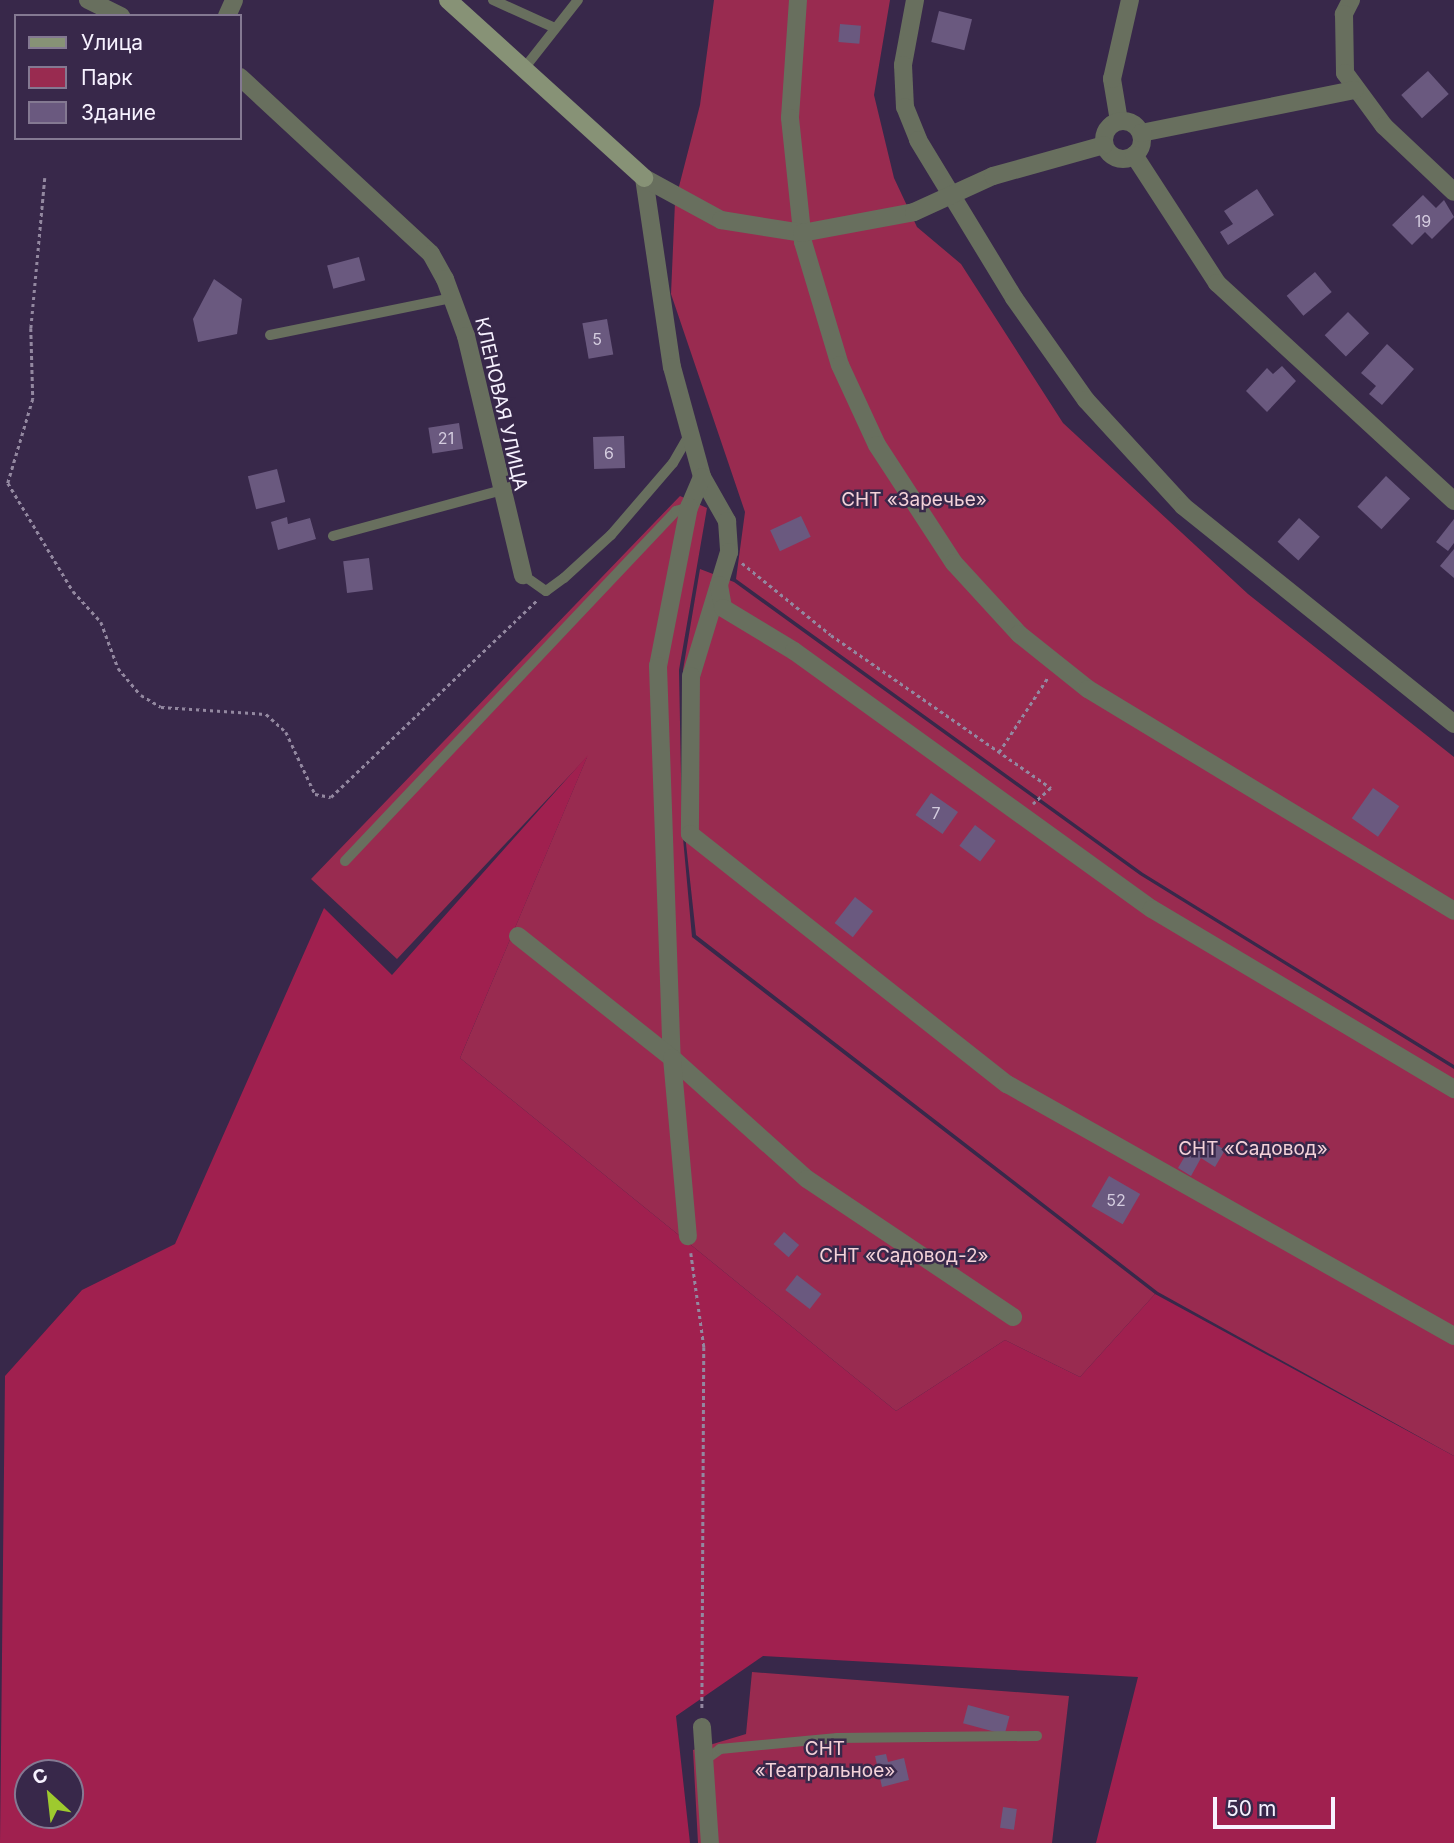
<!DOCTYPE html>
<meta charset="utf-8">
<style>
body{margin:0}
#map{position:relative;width:1454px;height:1843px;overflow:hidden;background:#38284a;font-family:Inter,sans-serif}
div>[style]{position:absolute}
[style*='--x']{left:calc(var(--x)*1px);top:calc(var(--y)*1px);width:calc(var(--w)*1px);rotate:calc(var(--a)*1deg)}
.green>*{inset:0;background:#992b50}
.forest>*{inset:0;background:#a0204f}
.building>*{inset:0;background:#6a597f;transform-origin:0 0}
.path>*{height:2.5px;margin-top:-1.25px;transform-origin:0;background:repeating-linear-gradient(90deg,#9388a0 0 3.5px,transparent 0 7px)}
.lane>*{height:10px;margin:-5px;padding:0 5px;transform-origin:5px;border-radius:5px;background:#686f5e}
.street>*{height:18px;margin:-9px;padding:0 9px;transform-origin:9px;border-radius:9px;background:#686f5e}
.street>.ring{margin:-9px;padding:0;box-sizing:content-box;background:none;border:18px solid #686f5e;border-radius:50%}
.secondary>*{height:18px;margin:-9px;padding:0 9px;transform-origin:9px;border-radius:9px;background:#879276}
span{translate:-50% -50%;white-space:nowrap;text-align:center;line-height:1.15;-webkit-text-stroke:5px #38284a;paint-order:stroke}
.number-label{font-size:16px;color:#d4ccdf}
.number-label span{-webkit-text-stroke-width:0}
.street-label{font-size:19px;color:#f7f2ff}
.park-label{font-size:19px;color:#f4d2d9}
.legend{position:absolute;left:14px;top:14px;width:228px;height:126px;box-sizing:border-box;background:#38284a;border:2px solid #847992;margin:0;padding:9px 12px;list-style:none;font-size:21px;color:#f7f2ff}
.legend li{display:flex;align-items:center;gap:14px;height:35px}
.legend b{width:35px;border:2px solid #847992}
.north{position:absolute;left:14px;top:1759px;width:70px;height:70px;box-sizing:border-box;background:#38284a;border:2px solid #847992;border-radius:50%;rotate:333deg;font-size:19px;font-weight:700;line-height:28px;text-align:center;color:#f7f2ff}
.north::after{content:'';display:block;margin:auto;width:24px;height:32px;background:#9eca2e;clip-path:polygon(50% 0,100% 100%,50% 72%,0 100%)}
.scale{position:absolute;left:1213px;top:1797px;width:122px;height:32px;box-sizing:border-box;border:4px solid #f7f2ff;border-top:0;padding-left:9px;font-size:21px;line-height:24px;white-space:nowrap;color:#f7f2ff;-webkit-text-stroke:5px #38284a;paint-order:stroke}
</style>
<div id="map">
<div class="green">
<div style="clip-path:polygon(714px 0,890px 0,874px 95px,894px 178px,917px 227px,961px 264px,1063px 423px,1248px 594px,1454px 757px,1454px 1065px,1143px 873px,736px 579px,745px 512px,671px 294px,675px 202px,700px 105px)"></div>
<div style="clip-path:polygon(680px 496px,707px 508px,679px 670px,682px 827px,692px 937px,1155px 1294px,1080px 1377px,1005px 1340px,896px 1411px,460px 1058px,587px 757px,397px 959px,311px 879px)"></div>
<div style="clip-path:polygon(700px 569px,734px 582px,1140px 875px,1454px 1069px,1454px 1456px,1158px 1292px,696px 935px,684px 825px,683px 670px)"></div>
<div style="clip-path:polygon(752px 1672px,1069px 1696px,1052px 1843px,698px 1843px,693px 1750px,746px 1734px)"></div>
</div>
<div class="forest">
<div style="clip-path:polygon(evenodd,588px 755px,460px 1058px,896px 1411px,1005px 1340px,1080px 1377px,1155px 1294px,1454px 1456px,1454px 1843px,1096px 1843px,1138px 1677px,763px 1656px,676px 1716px,690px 1843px,0 1843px,5px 1376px,82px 1290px,175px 1244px,324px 908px,392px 975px,588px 755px,28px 1773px,70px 1773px,70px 1815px,28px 1815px,28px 1773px)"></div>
</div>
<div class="building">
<div style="left:939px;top:11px;width:34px;height:32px;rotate:14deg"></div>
<div style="left:840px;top:24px;width:21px;height:18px;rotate:5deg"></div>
<div style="left:1428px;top:71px;width:31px;height:36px;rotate:48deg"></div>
<div style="clip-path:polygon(1257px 189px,1274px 215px,1228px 245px,1220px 232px,1233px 224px,1224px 211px)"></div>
<div style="clip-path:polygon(1423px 195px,1436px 208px,1444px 200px,1454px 217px,1432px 239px,1425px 232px,1412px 245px,1392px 225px)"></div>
<div style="left:359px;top:257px;width:24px;height:33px;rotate:75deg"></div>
<div style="left:1315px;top:272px;width:26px;height:37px;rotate:50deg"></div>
<div style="clip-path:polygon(214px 279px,242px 299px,237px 334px,198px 342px,193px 319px)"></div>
<div style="left:1348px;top:312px;width:30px;height:33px;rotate:45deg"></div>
<div style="left:607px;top:319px;width:36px;height:25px;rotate:80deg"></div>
<div style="clip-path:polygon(1387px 344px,1414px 369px,1382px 405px,1369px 394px,1376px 386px,1361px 373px)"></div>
<div style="clip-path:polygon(1282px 366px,1296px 381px,1267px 412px,1246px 391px,1267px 368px,1273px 374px)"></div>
<div style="left:459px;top:423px;width:26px;height:31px;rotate:81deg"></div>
<div style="left:624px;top:436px;width:32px;height:31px;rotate:88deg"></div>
<div style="left:277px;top:469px;width:34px;height:30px;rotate:76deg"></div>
<div style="left:1386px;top:476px;width:33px;height:42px;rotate:43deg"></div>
<div style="left:801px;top:516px;width:23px;height:34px;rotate:65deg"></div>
<div style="clip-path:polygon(287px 517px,288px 524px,310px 518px,316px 539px,278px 550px,271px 522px)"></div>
<div style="left:1299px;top:518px;width:28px;height:32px;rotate:42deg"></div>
<div style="clip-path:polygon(1454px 519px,1454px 543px,1448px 551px,1436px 542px)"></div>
<div style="clip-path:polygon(1454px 549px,1454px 578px,1440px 566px)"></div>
<div style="left:369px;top:558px;width:32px;height:26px;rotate:83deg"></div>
<div style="left:1373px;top:788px;width:32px;height:37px;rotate:35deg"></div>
<div style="left:931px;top:793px;width:33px;height:27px;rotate:35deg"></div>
<div style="left:975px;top:825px;width:26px;height:26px;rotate:37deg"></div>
<div style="left:855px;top:897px;width:23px;height:33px;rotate:38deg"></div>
<div style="clip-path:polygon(1206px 1138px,1225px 1150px,1215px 1167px,1201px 1158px,1191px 1176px,1178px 1168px,1195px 1139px,1203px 1144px)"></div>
<div style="left:1109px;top:1176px;width:36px;height:35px;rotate:30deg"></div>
<div style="left:784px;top:1232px;width:20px;height:16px;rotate:41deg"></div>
<div style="left:797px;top:1275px;width:31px;height:19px;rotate:38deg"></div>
<div style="left:968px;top:1705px;width:43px;height:19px;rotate:15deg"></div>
<div style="clip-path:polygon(886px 1754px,888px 1762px,904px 1758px,909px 1780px,882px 1787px,875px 1756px)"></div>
<div style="left:1003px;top:1807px;width:14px;height:21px;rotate:8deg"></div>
</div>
<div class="path">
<div style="--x:45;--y:178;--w:151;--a:95.3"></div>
<div style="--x:31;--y:328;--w:71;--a:88.4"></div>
<div style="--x:33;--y:399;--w:88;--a:106.6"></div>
<div style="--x:8;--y:483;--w:126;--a:59"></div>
<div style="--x:73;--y:591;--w:42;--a:47.9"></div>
<div style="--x:101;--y:622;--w:49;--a:69.7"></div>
<div style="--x:118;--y:668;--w:35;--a:50"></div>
<div style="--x:141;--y:695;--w:23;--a:31"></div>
<div style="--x:161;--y:707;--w:105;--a:3.8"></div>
<div style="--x:266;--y:714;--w:27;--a:42"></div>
<div style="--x:286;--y:732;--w:68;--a:64.9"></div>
<div style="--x:315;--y:794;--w:16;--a:11"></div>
<div style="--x:331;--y:797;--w:284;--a:-43.7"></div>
<div style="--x:742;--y:563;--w:114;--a:39"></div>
<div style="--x:831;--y:635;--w:268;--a:34.8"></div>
<div style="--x:1051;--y:788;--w:24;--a:138"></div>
<div style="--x:999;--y:752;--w:90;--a:-56.8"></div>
<div style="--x:691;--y:1253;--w:95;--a:82.1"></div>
<div style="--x:704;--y:1347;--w:363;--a:90.3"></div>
</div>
<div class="lane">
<div style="--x:493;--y:0;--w:68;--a:24.3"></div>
<div style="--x:526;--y:66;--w:84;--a:-51.8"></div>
<div style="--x:270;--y:335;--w:186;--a:-11.5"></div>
<div style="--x:333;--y:536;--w:172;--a:-15.2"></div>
<div style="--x:523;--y:575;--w:28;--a:35"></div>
<div style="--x:546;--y:591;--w:22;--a:-36"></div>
<div style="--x:564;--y:578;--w:64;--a:-42.5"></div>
<div style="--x:611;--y:535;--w:95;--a:-49.3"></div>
<div style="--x:673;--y:463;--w:32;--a:-60"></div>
<div style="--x:345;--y:861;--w:482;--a:-46.6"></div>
<div style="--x:676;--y:511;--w:14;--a:-17"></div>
<div style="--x:705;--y:1760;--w:19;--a:-36"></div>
<div style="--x:720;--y:1749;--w:118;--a:-5.4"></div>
<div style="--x:837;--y:1738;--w:200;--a:-0.6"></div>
</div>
<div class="street">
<div style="--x:88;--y:0;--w:37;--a:26"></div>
<div style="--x:798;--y:0;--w:118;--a:93.9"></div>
<div style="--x:790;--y:118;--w:125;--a:84"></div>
<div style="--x:803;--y:242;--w:128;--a:73.3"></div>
<div style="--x:840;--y:365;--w:88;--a:65.2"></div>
<div style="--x:877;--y:445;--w:141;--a:56.9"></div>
<div style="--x:954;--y:563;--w:96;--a:47.5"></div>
<div style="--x:1019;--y:634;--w:88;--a:38.6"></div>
<div style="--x:1088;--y:689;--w:428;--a:31.2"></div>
<div style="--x:915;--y:0;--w:66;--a:100.5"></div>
<div style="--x:903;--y:65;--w:42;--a:87.3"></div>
<div style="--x:905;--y:107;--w:35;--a:68"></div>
<div style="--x:918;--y:140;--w:185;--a:58.7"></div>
<div style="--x:1014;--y:298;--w:125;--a:54.8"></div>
<div style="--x:1086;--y:400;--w:144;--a:47.5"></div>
<div style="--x:1183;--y:506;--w:348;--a:38.8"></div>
<div style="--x:1351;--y:0;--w:16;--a:117"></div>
<div style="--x:1344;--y:14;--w:59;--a:89"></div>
<div style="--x:1345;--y:73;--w:66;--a:53.7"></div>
<div style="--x:1384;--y:126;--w:96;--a:43.3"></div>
<div style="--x:227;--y:16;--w:17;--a:-66"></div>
<div style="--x:240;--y:77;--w:260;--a:42.8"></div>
<div style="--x:431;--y:254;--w:29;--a:61"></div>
<div style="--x:445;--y:279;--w:61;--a:69.8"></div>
<div style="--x:466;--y:336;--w:246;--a:76.6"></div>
<div style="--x:1119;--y:121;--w:43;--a:-99.5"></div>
<div style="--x:1112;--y:79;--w:81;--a:-77.2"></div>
<div class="ring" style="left:1104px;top:121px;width:20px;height:20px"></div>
<div style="--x:1141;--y:133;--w:218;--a:-11.4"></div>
<div style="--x:1134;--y:155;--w:153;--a:57"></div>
<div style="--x:1217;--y:283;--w:322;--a:42.6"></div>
<div style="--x:644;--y:178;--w:191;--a:81.6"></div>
<div style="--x:672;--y:367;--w:114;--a:74.7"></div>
<div style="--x:702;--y:477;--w:51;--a:60.4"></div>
<div style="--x:727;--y:521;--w:31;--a:86"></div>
<div style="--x:729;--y:552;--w:130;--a:107"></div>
<div style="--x:691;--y:676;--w:158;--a:90.4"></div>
<div style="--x:690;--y:834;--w:404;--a:38.3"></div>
<div style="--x:1007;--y:1084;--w:513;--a:29.41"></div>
<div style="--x:644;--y:178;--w:88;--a:28.6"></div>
<div style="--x:721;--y:220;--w:82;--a:9.1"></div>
<div style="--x:802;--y:233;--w:114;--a:-10.6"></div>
<div style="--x:914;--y:212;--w:87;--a:-24.5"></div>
<div style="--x:993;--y:176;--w:115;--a:-15.6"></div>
<div style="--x:702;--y:477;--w:33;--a:113"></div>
<div style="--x:689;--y:507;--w:162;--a:101"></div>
<div style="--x:658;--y:666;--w:392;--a:88"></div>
<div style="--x:672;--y:1058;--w:181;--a:41.9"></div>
<div style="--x:807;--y:1179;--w:248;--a:33.8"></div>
<div style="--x:719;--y:585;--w:23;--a:80"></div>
<div style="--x:723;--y:608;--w:83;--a:31.2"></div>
<div style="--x:794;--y:651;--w:441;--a:35.8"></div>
<div style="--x:1152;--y:909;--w:352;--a:30.8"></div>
<div style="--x:518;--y:936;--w:196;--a:38.4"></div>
<div style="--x:672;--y:1058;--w:179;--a:84.9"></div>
<div style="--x:702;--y:1727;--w:116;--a:86.1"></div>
</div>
<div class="secondary">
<div style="--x:448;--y:0;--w:265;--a:42.2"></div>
</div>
<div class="number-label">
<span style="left:1423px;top:221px">19</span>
<span style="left:597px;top:339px">5</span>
<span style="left:446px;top:438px">21</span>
<span style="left:609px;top:453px">6</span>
<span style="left:936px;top:813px">7</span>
<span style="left:1116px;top:1200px">52</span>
</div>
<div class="street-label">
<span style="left:501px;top:404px;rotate:77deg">КЛЕНОВАЯ УЛИЦА</span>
</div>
<div class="park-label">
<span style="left:914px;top:500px">СНТ «Заречье»</span>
<span style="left:1253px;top:1149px">СНТ «Садовод»</span>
<span style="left:904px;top:1256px">СНТ «Садовод-2»</span>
<span style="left:825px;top:1760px">СНТ<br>«Театральное»</span>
</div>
<ul class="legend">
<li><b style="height:9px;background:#879276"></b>Улица</li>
<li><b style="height:19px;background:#992b50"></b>Парк</li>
<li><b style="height:19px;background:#6a597f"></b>Здание</li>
</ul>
<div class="north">С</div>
<div class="scale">50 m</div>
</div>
